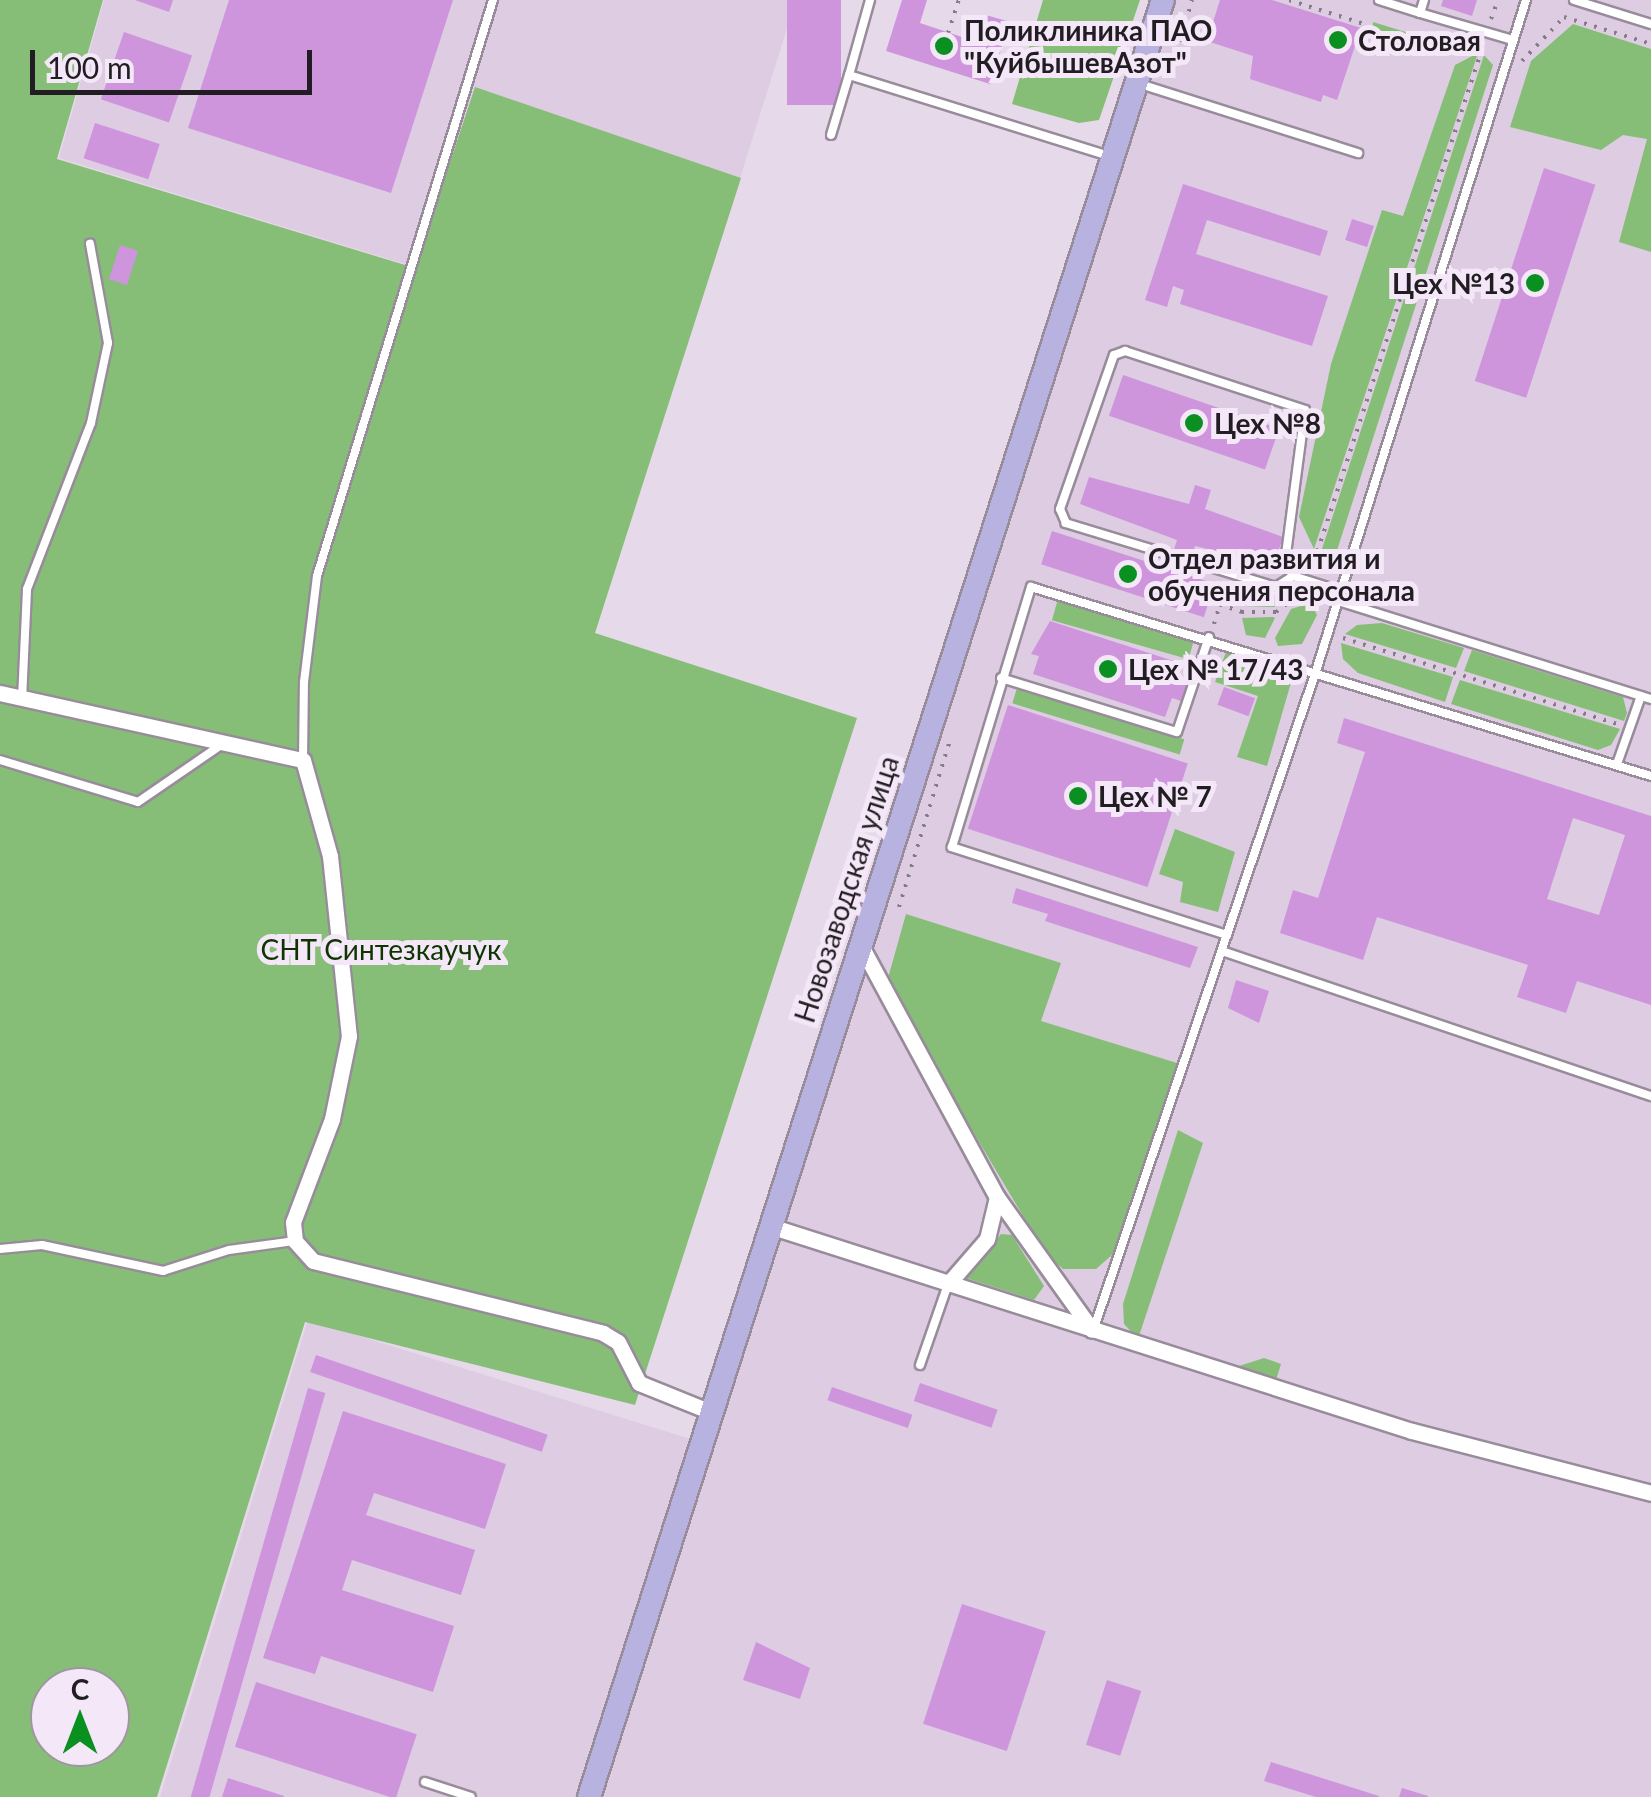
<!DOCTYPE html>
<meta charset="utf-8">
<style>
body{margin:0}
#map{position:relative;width:1651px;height:1797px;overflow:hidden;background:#e6daea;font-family:Lato,sans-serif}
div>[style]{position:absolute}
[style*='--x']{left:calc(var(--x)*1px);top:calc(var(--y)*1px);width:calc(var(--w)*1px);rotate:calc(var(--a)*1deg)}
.built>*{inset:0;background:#ddcce2}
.green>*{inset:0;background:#86be77;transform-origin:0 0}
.building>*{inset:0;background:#ce95dd;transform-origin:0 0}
.path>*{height:4px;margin-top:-2px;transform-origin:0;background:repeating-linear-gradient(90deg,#847c86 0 2.5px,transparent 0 10.5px)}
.roads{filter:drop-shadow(2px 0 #988c9b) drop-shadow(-2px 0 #988c9b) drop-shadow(0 2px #988c9b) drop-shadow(0 -2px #988c9b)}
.lane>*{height:8px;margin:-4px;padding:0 4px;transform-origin:4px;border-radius:4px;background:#fff}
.street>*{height:15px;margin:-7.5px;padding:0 7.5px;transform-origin:7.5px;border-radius:7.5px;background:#fff}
.primary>*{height:22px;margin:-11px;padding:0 11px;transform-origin:11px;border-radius:11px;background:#b8b2e0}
.dots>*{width:28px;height:28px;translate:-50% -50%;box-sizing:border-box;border:5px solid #f4e7f7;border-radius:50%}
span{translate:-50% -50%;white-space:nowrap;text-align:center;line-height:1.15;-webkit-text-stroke:10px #f4e7f7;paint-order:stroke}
.poi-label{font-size:28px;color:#211d22;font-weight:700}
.left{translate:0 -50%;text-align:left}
.right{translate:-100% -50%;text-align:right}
.street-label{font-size:28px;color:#211d22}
.park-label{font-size:28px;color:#0e3402}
.north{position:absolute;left:30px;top:1667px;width:100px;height:100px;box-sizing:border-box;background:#f4e7f7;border:2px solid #a096a2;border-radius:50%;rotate:0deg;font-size:28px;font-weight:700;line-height:40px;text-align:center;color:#211d22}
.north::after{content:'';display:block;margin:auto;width:35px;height:45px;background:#0a9021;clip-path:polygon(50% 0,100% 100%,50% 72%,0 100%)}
.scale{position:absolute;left:30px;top:50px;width:282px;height:45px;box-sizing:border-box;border:5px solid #211d22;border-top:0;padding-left:12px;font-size:30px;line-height:35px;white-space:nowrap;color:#211d22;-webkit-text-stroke:8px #f4e7f7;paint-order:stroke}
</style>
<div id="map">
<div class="built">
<div style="clip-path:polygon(104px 0,796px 0,686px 350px,59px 158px)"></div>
<div style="clip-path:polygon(1176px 0,1651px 0,1651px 1797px,589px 1797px)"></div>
<div style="clip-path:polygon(308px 1320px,697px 1441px,584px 1797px,160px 1797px)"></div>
</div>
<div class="green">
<div style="clip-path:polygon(evenodd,0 0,103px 0,57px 159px,415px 268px,475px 87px,741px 178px,595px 633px,857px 718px,635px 1405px,305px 1322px,157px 1797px,0 1797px,0 0,50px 1687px,110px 1687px,110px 1747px,50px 1747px,50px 1687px)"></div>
<div style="clip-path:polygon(1043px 0,1140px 0,1099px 120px,1079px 123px,1012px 104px)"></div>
<div style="clip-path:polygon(1373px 22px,1412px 34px,1412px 38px,1394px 53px,1372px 47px)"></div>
<div style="clip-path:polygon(1573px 24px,1651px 49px,1651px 252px,1619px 242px,1647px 139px,1623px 135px,1601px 150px,1510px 127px,1531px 61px)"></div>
<div style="clip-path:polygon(1478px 53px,1314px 549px,1299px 517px,1331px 364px,1382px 210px,1403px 216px,1455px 65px)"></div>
<div style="clip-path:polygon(1484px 55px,1493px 65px,1331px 569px,1320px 555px)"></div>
<div style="clip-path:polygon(1245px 583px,1292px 597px,1274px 607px,1244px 606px)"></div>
<div style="left:1058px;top:599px;width:142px;height:22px;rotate:16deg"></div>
<div style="clip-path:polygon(1311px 603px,1317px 615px,1302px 644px,1278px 646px,1275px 638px,1291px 609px)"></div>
<div style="clip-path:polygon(1242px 618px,1273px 617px,1275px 618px,1265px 638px,1246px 635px)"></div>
<div style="clip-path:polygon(1382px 623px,1464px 648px,1456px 668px,1345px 634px,1357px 625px)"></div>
<div style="clip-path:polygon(1341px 643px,1453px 677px,1445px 702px,1358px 673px,1343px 659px)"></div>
<div style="clip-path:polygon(1472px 650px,1623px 697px,1627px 713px,1624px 721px,1464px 671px)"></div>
<div style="clip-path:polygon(1226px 652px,1292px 679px,1267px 766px,1237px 757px,1258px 696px,1215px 682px)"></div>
<div style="clip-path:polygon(1460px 680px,1620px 729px,1611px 745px,1598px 750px,1451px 704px)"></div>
<div style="left:1017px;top:688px;width:175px;height:16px;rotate:17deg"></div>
<div style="clip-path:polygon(1175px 829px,1235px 852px,1218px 912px,1180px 902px,1183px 882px,1159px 874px)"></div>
<div style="clip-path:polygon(906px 914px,1061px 963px,1041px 1021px,1177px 1063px,1112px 1255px,1096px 1269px,1063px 1269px,1045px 1253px,886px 985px)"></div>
<div style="clip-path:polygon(1178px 1130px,1203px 1143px,1138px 1339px,1124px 1324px,1123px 1304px)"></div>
<div style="clip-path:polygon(1001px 1234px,1012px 1235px,1044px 1286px,1034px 1300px,966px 1278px)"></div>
<div style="clip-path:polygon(1183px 1350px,1236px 1367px,1264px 1358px,1281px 1364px,1276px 1380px)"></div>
</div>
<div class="building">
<div style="clip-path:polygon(135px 0,173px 0,169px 12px)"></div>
<div style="clip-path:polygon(229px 0,453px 0,391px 193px,188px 128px)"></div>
<div style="left:787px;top:0;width:54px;height:105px"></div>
<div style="clip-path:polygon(902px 0,927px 0,920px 23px,977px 42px,986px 15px,1010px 22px,990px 84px,886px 51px)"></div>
<div style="clip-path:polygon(1220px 0,1272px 0,1361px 28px,1337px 100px,1323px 95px,1321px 102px,1250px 79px,1253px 56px,1207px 41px)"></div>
<div style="clip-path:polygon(1443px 0,1477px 0,1472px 16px,1441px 6px)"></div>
<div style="left:124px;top:32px;width:72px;height:71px;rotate:19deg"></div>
<div style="left:95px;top:123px;width:68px;height:37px;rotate:18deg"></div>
<div style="left:1544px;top:168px;width:54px;height:224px;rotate:18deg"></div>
<div style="clip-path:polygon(1183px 184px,1328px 231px,1320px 256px,1207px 220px,1196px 254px,1328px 296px,1312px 346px,1180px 304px,1184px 290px,1173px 286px,1167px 307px,1145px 300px)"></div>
<div style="left:1352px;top:219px;width:23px;height:22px;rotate:18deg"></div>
<div style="left:120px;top:245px;width:19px;height:36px;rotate:18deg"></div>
<div style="left:1123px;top:375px;width:165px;height:43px;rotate:19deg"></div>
<div style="clip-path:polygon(1089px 477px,1189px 504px,1195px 485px,1211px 490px,1205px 509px,1283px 537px,1274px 565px,1195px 546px,1188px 567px,1170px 562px,1177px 540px,1080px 504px)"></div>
<div style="left:1052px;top:531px;width:171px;height:35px;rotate:18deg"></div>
<div style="clip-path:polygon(1050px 621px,1183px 664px,1177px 680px,1187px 683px,1181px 701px,1172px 698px,1165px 717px,1033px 674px,1039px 656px,1031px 654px)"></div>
<div style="left:1224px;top:687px;width:33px;height:19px;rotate:20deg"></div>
<div style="left:1008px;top:705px;width:189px;height:130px;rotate:18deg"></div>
<div style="clip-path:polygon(evenodd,1344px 718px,1651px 816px,1651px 1005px,1577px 981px,1566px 1013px,1517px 997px,1528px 965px,1377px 917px,1363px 960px,1280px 933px,1293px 890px,1318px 898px,1365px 752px,1337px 743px,1344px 718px,1573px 818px,1625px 835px,1599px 915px,1547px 899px,1573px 818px)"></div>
<div style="clip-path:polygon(1016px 888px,1198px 947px,1190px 968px,1045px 921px,1048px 914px,1012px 903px)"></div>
<div style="clip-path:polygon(1236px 980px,1269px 991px,1259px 1023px,1228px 1008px)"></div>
<div style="left:316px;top:1355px;width:245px;height:18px;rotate:19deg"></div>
<div style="left:920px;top:1383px;width:82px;height:19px;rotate:19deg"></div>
<div style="left:832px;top:1387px;width:85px;height:14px;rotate:19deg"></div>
<div style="left:308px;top:1388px;width:18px;height:430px;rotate:16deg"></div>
<div style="clip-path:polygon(343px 1411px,506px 1464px,485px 1529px,374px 1493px,366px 1515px,475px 1550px,461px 1595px,352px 1560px,342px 1590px,454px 1626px,433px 1692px,321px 1656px,315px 1674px,263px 1658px)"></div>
<div style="left:962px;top:1604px;width:88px;height:126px;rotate:18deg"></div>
<div style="clip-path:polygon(756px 1642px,810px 1668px,800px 1699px,743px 1680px)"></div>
<div style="left:1107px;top:1680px;width:36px;height:68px;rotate:18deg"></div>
<div style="left:256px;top:1682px;width:169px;height:68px;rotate:18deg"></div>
<div style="clip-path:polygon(1271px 1762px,1379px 1796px,1379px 1797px,1316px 1797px,1264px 1781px)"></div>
<div style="clip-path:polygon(228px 1778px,284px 1796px,284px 1797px,222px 1797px)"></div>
<div style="clip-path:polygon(1402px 1788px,1428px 1796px,1428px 1797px,1399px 1797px)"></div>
</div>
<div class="path">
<div style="--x:1289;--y:0;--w:79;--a:17.7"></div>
<div style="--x:1491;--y:19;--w:20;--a:-70"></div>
<div style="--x:948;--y:33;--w:35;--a:-72"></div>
<div style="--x:1522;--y:61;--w:61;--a:-46.3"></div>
<div style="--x:1564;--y:17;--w:91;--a:17.2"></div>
<div style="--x:1171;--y:72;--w:75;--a:-73.7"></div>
<div style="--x:1311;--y:571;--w:556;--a:-71.86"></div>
<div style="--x:1210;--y:601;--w:34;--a:19"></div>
<div style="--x:1242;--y:612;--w:34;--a:0"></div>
<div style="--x:1276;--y:612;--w:32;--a:-36"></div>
<div style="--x:1214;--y:624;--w:21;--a:-73"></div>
<div style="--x:1343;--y:638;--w:290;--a:17.4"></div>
<div style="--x:899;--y:907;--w:175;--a:-73"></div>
</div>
<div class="roads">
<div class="lane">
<div style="--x:870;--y:0;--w:78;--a:105.6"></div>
<div style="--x:849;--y:75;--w:272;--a:17.3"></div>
<div style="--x:1379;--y:0;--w:43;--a:17.6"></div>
<div style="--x:1420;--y:13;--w:14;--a:-73"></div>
<div style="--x:1574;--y:0;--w:81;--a:17.3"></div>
<div style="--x:1420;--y:13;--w:97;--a:16.2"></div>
<div style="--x:1140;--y:84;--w:229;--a:17.6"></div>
<div style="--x:831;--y:135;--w:63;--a:-73.3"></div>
<div style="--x:1293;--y:576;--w:20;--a:147"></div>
<div style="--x:1276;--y:587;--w:220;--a:-163.1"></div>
<div style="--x:1066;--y:523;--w:15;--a:-113"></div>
<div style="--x:1060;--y:509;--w:163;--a:-70.7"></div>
<div style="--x:1114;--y:355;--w:12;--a:-20"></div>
<div style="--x:1125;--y:351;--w:189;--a:18.1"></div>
<div style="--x:1305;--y:410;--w:152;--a:97.5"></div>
<div style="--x:1285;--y:561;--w:17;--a:62"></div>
<div style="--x:1293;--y:576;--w:50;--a:17.4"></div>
<div style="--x:1338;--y:601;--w:328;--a:17.4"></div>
<div style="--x:1001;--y:678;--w:184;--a:17.1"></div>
<div style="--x:1177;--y:732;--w:100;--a:-71.4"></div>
<div style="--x:22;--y:700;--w:111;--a:-87.4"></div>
<div style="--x:27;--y:589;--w:178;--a:-68.9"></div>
<div style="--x:91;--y:423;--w:82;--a:-78"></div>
<div style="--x:108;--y:343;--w:101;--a:-100.3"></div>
<div style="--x:0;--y:760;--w:144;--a:16.9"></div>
<div style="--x:138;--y:802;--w:104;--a:-34.5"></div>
<div style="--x:303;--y:760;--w:78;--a:-89.3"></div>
<div style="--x:304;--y:682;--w:107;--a:-83"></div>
<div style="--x:317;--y:576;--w:602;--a:-73.01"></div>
<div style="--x:1617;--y:764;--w:72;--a:-70.6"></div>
<div style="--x:1227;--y:935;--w:289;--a:-162.3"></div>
<div style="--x:952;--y:847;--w:272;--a:-73.1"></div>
<div style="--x:1031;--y:587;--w:648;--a:16.95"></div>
<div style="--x:1222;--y:951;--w:453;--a:18.7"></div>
<div style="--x:0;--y:1249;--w:42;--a:-5.4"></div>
<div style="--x:42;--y:1245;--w:124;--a:12.1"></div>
<div style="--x:163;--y:1271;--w:69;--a:-17.7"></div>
<div style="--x:229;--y:1250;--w:67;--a:-7.8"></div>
<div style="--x:1093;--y:1331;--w:697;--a:-71.33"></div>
<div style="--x:1316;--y:671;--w:703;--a:-72.62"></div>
<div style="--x:920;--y:1365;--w:86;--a:-70.9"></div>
<div style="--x:425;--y:1782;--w:48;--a:18.1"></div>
</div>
<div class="street">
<div style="--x:0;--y:693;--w:310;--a:12.5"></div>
<div style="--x:303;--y:760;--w:100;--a:74.3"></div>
<div style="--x:330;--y:856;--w:181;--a:84"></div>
<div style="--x:349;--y:1036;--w:85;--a:101.6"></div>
<div style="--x:332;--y:1119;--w:110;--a:110.7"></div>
<div style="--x:293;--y:1222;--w:19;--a:84"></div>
<div style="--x:295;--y:1241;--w:27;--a:48"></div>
<div style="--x:313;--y:1261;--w:299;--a:13.9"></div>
<div style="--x:603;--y:1333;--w:17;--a:31"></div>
<div style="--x:618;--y:1342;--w:46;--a:62.9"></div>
<div style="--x:639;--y:1383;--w:78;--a:21.9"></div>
<div style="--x:860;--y:944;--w:288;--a:61.6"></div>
<div style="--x:997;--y:1197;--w:163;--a:54.5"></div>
<div style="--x:770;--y:1226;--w:674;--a:17.71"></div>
<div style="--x:1412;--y:1431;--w:247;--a:14.5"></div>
<div style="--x:948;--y:1284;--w:60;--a:-49.1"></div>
<div style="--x:987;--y:1239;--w:43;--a:-76.6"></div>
</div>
<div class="primary">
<div style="--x:589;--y:1797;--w:1886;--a:-72.29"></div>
</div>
</div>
<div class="dots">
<div style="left:1338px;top:40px;background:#0a9021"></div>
<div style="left:944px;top:46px;background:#0a9021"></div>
<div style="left:1535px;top:283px;background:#0a9021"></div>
<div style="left:1194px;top:423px;background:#0a9021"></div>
<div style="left:1128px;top:574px;background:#0a9021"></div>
<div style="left:1108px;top:669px;background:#0a9021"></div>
<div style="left:1078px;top:796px;background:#0a9021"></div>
</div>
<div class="poi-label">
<span class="left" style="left:964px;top:46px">Поликлиника ПАО<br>"КуйбышевАзот"</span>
<span class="left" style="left:1358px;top:40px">Столовая</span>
<span class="right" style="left:1515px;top:283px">Цех №13</span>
<span class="left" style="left:1214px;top:423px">Цех №8</span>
<span class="left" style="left:1148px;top:574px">Отдел развития и<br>обучения персонала</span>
<span class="left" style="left:1128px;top:669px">Цех № 17/43</span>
<span class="left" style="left:1098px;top:796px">Цех № 7</span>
</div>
<div class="street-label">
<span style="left:846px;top:889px;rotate:-72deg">Новозаводская улица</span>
</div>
<div class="park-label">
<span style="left:381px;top:949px">СНТ Синтезкаучук</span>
</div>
<div class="north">С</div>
<div class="scale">100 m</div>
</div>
